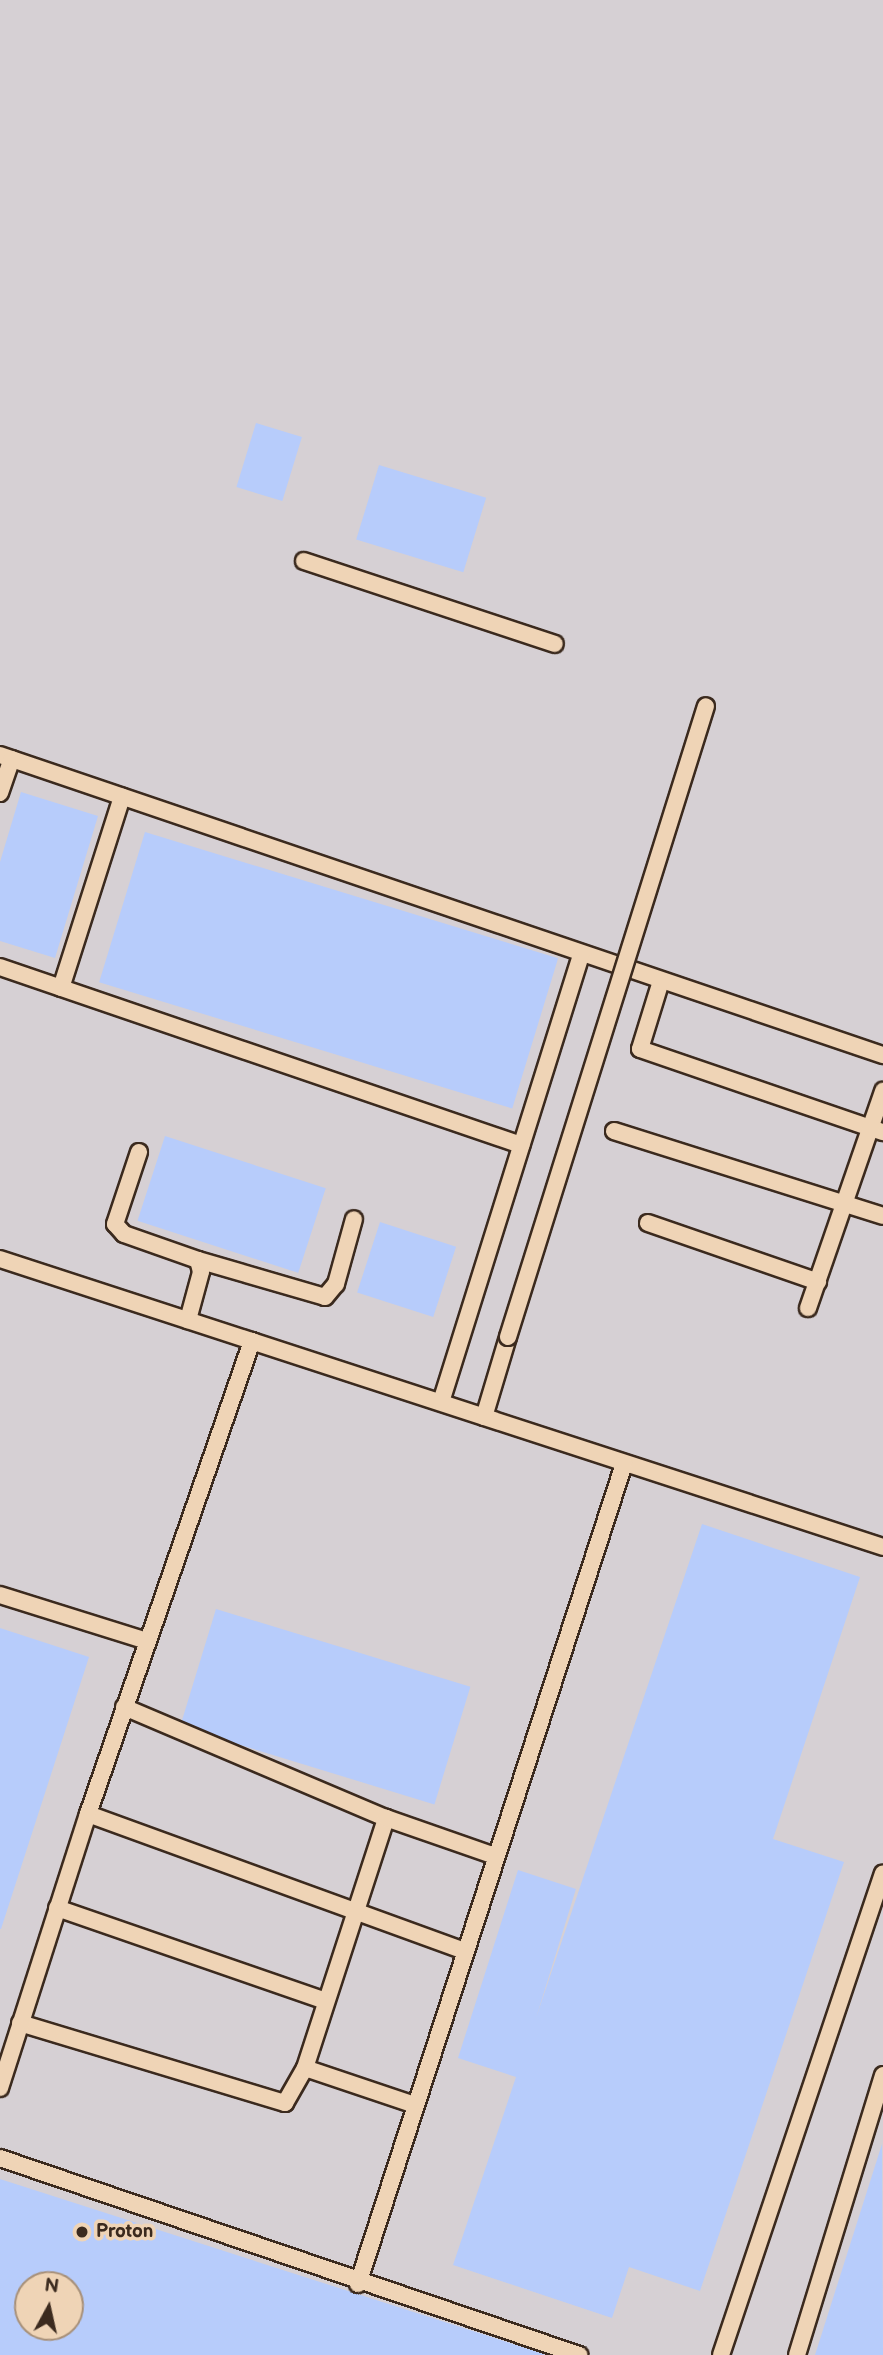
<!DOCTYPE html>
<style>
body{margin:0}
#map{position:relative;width:883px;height:2355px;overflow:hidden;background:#e4d2c4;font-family:"Balsamiq Sans",sans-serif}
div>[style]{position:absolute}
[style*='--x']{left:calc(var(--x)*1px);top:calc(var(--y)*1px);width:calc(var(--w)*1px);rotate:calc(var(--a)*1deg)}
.built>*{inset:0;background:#d6d0d4}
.building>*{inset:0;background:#b7ccfb;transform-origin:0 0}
.roads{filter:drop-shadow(2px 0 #3b2a1e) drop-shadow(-2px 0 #3b2a1e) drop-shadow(0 2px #3b2a1e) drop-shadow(0 -2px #3b2a1e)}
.service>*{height:16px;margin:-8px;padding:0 8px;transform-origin:8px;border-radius:8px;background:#efd4b6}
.bridges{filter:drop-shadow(2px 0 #3b2a1e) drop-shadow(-2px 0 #3b2a1e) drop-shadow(0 2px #3b2a1e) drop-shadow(0 -2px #3b2a1e)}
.service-bridge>*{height:16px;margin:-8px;padding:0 8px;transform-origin:8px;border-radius:8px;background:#efd4b6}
.dots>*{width:19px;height:19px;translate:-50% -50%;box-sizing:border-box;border:4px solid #efd4b6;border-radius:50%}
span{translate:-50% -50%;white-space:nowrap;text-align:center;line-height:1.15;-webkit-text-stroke:7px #efd4b6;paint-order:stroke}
.poi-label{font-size:19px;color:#3b2a1e;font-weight:700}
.left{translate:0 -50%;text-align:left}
.north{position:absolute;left:14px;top:2271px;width:70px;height:70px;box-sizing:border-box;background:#efd4b6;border:2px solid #a79079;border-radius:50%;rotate:8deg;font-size:19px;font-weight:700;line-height:28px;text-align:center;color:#3b2a1e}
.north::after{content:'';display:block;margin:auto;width:24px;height:32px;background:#3b2a1e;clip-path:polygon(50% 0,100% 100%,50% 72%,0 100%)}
</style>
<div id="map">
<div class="built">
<div style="clip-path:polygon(evenodd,0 0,883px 0,883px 2355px,0 2355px,0 0,28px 2285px,70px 2285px,70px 2327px,28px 2327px,28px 2285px)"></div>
</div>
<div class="building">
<div style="left:256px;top:423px;width:48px;height:67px;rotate:17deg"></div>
<div style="left:379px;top:465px;width:112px;height:78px;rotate:17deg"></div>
<div style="clip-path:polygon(21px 792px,98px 816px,55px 958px,0 941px,0 862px)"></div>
<div style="left:145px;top:832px;width:432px;height:157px;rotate:17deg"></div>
<div style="left:165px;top:1136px;width:169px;height:89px;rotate:18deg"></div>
<div style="left:380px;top:1222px;width:80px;height:74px;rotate:18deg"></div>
<div style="clip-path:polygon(702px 1524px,860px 1577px,773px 1839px,844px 1862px,700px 2291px,629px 2267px,612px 2318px,453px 2265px,516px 2077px,458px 2058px,518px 1870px,576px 1889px,536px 2018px)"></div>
<div style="left:216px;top:1609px;width:266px;height:123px;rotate:17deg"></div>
<div style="clip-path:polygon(0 1628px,89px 1657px,1px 1929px,0 1929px)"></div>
<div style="clip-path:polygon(882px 2144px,883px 2355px,815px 2355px)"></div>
<div style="clip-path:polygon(evenodd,0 2179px,544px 2354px,544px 2355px,0 2355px,0 2179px,28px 2285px,70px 2285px,70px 2327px,28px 2327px,28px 2285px)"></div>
</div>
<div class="roads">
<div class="service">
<div style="--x:304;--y:561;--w:264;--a:18.3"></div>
<div style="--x:0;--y:755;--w:933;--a:18.77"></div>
<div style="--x:0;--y:793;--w:36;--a:-71"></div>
<div style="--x:0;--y:967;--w:551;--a:18.86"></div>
<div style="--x:661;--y:981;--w:71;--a:107.2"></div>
<div style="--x:640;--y:1049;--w:257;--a:18.9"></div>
<div style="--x:61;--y:988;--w:201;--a:-72.3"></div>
<div style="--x:614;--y:1131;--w:282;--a:17.5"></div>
<div style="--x:139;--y:1152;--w:76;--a:108.4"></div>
<div style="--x:115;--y:1224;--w:13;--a:48"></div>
<div style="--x:124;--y:1234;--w:78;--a:19.4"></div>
<div style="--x:198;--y:1260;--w:12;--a:76"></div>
<div style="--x:201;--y:1272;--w:50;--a:105.2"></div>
<div style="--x:648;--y:1223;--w:180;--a:19.1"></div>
<div style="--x:0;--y:1259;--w:929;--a:18.06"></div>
<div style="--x:198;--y:1260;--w:132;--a:16.2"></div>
<div style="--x:325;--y:1297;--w:17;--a:-50"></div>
<div style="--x:336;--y:1284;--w:67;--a:-74.5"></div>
<div style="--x:808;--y:1308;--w:230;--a:-70.9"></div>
<div style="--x:252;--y:1341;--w:501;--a:109.12"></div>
<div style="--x:88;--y:1814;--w:400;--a:20"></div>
<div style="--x:441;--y:1402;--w:469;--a:-72.6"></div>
<div style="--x:484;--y:1417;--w:84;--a:-73.3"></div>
<div style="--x:0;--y:1595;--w:154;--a:17.4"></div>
<div style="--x:124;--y:1707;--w:285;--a:23"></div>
<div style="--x:57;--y:1908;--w:284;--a:19.1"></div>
<div style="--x:20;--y:2023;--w:277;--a:16.8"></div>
<div style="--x:285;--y:2103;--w:40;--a:-60.3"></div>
<div style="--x:305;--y:2068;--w:263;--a:-72"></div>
<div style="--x:386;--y:1818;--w:115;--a:19.2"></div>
<div style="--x:305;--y:2068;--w:116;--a:18.6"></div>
<div style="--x:0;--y:2088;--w:288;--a:-72.2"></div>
<div style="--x:0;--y:2158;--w:612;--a:18.79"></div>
<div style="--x:358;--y:2284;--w:862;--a:-72.03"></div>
<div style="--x:721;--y:2355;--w:508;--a:-71.42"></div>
<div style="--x:797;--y:2355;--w:293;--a:-72.9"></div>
</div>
</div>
<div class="bridges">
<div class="service-bridge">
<div style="--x:508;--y:1337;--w:661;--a:-72.58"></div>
</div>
</div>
<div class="dots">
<div style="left:82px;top:2232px;background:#3b2a1e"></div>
</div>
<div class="poi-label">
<span class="left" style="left:96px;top:2232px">Proton</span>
</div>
<div class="north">N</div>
</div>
